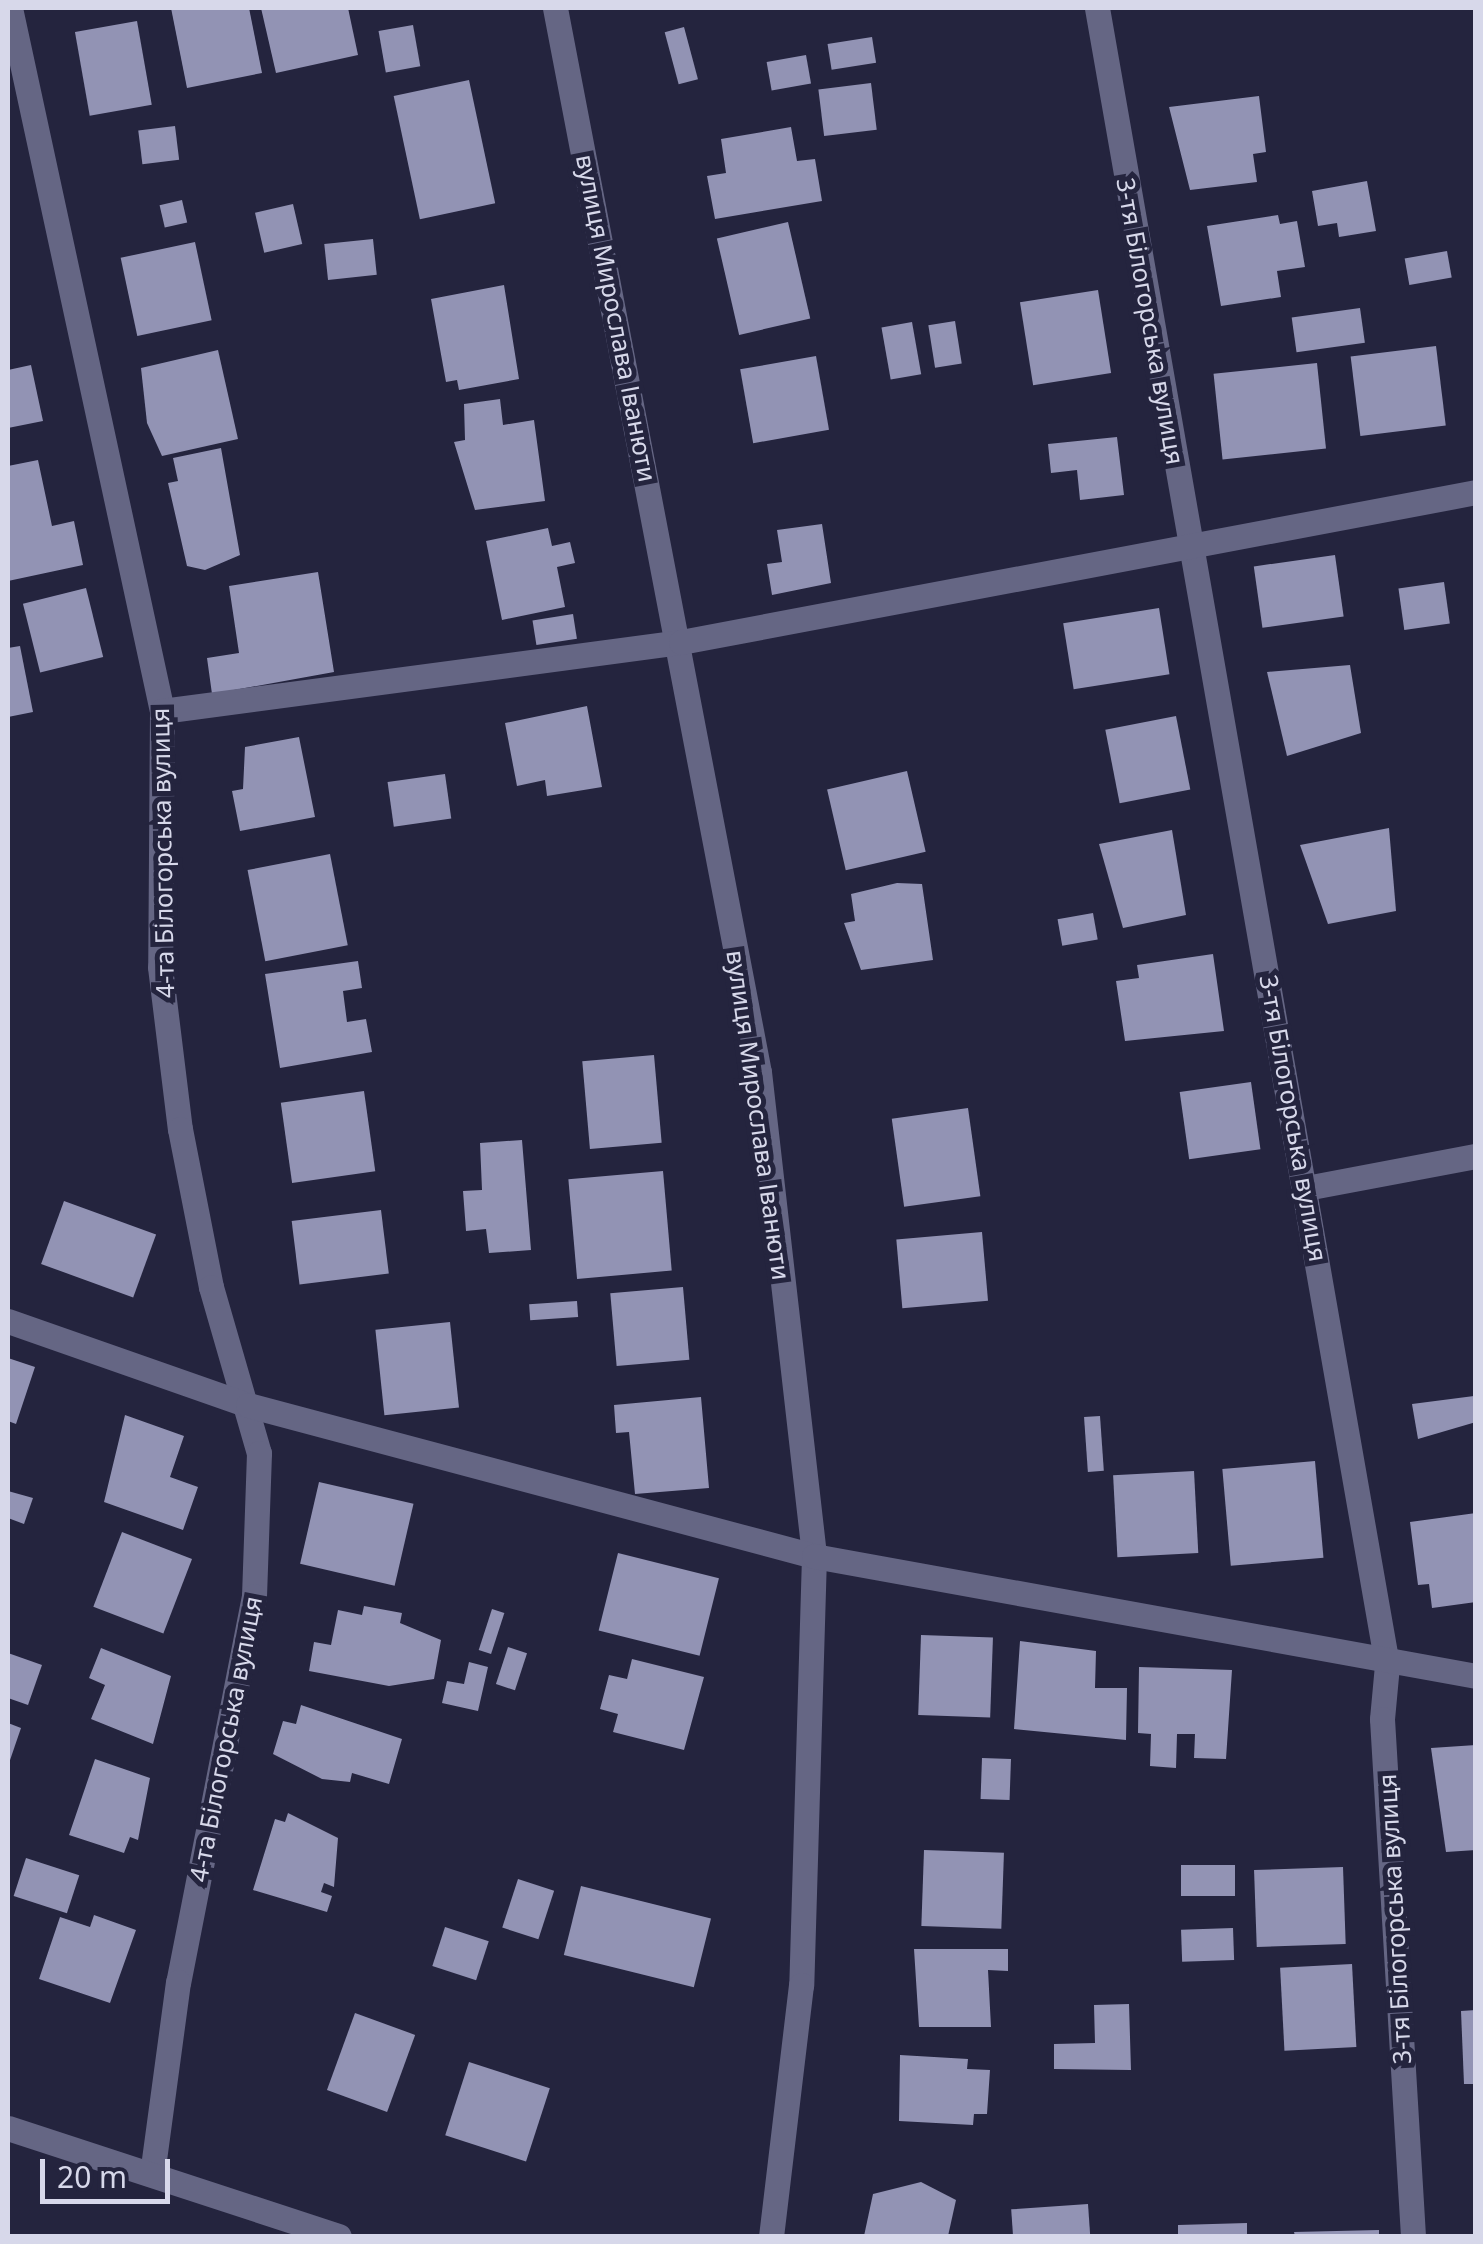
<!DOCTYPE html>
<meta charset="utf-8">
<style>
body{margin:0}
#map{position:relative;width:1483px;height:2244px;overflow:hidden;background:#24243e;font-family:"Noto Sans",sans-serif}
div>[style]{position:absolute}
[style*='--x']{left:calc(var(--x)*1px);top:calc(var(--y)*1px);width:calc(var(--w)*1px);rotate:calc(var(--a)*1deg)}
.building>*{inset:0;background:#9293b4;transform-origin:0 0}
.minor>*{height:25px;margin:-12.5px;padding:0 12.5px;transform-origin:12.5px;border-radius:12.5px;background:#656684}
span{translate:-50% -50%;white-space:nowrap;text-align:center;line-height:1.15;-webkit-text-stroke:10px #24243e;paint-order:stroke}
.street-label{font-size:25px;color:#d7d8ea}
.frame{position:absolute;inset:0;border:10px solid #d7d8ea;pointer-events:none}
.scale{position:absolute;left:40px;top:2159px;width:130px;height:45px;box-sizing:border-box;border:5px solid #d7d8ea;border-top:0;padding-left:12px;font-size:30px;line-height:35px;white-space:nowrap;color:#d7d8ea;-webkit-text-stroke:8px #24243e;paint-order:stroke}
</style>
<div id="map">
<div class="building">
<div style="clip-path:polygon(171px 8px,249px 8px,262px 73px,187px 88px)"></div>
<div style="clip-path:polygon(261px 8px,348px 8px,358px 55px,276px 73px)"></div>
<div style="left:137px;top:21px;width:85px;height:63px;rotate:80deg"></div>
<div style="left:413px;top:25px;width:42px;height:35px;rotate:80deg"></div>
<div style="left:684px;top:27px;width:54px;height:20px;rotate:75deg"></div>
<div style="left:872px;top:37px;width:26px;height:45px;rotate:81deg"></div>
<div style="left:806px;top:55px;width:29px;height:40px;rotate:80deg"></div>
<div style="left:469px;top:80px;width:126px;height:77px;rotate:78deg"></div>
<div style="left:871px;top:83px;width:47px;height:53px;rotate:83deg"></div>
<div style="clip-path:polygon(1259px 96px,1266px 152px,1253px 154px,1257px 182px,1190px 190px,1169px 107px)"></div>
<div style="left:175px;top:126px;width:34px;height:37px;rotate:83deg"></div>
<div style="clip-path:polygon(791px 127px,797px 161px,815px 159px,822px 201px,715px 219px,707px 176px,726px 173px,721px 139px)"></div>
<div style="clip-path:polygon(1367px 181px,1376px 231px,1339px 237px,1337px 223px,1318px 226px,1312px 191px)"></div>
<div style="left:182px;top:200px;width:23px;height:23px;rotate:77deg"></div>
<div style="left:293px;top:204px;width:41px;height:39px;rotate:77deg"></div>
<div style="clip-path:polygon(1278px 215px,1280px 224px,1297px 221px,1305px 267px,1277px 271px,1281px 297px,1221px 306px,1207px 226px)"></div>
<div style="left:788px;top:222px;width:99px;height:73px;rotate:77deg"></div>
<div style="left:373px;top:239px;width:36px;height:49px;rotate:84deg"></div>
<div style="left:195px;top:242px;width:80px;height:76px;rotate:78deg"></div>
<div style="left:1447px;top:251px;width:27px;height:43px;rotate:80deg"></div>
<div style="clip-path:polygon(504px 285px,519px 379px,459px 390px,457px 380px,446px 382px,431px 299px)"></div>
<div style="left:1098px;top:290px;width:84px;height:79px;rotate:81deg"></div>
<div style="left:1360px;top:308px;width:35px;height:69px;rotate:82deg"></div>
<div style="left:955px;top:321px;width:43px;height:27px;rotate:81deg"></div>
<div style="left:912px;top:322px;width:53px;height:31px;rotate:80deg"></div>
<div style="left:1436px;top:346px;width:80px;height:86px;rotate:83deg"></div>
<div style="clip-path:polygon(218px 350px,238px 439px,162px 456px,147px 423px,141px 368px)"></div>
<div style="left:816px;top:356px;width:75px;height:77px;rotate:80deg"></div>
<div style="left:1317px;top:363px;width:86px;height:104px;rotate:84deg"></div>
<div style="clip-path:polygon(31px 365px,43px 421px,8px 428px,8px 370px)"></div>
<div style="clip-path:polygon(500px 399px,503px 425px,534px 420px,545px 501px,475px 510px,454px 442px,465px 440px,464px 404px)"></div>
<div style="clip-path:polygon(1117px 437px,1124px 495px,1080px 500px,1077px 470px,1051px 473px,1048px 444px)"></div>
<div style="clip-path:polygon(221px 448px,240px 555px,205px 570px,187px 566px,168px 483px,178px 481px,173px 458px)"></div>
<div style="clip-path:polygon(38px 460px,52px 526px,74px 521px,83px 565px,8px 581px,8px 466px)"></div>
<div style="clip-path:polygon(822px 524px,831px 583px,772px 595px,767px 564px,782px 562px,777px 530px)"></div>
<div style="clip-path:polygon(548px 528px,552px 546px,570px 542px,575px 563px,557px 567px,565px 607px,502px 620px,486px 541px)"></div>
<div style="left:1335px;top:555px;width:62px;height:82px;rotate:82deg"></div>
<div style="clip-path:polygon(318px 572px,334px 672px,212px 694px,207px 658px,239px 653px,229px 586px)"></div>
<div style="left:1444px;top:582px;width:42px;height:46px;rotate:82deg"></div>
<div style="left:86px;top:588px;width:71px;height:65px;rotate:76deg"></div>
<div style="left:1159px;top:608px;width:67px;height:97px;rotate:81deg"></div>
<div style="left:573px;top:614px;width:25px;height:41px;rotate:81deg"></div>
<div style="clip-path:polygon(20px 646px,33px 712px,8px 717px,8px 648px)"></div>
<div style="clip-path:polygon(1350px 665px,1361px 733px,1287px 756px,1267px 672px)"></div>
<div style="clip-path:polygon(587px 706px,602px 787px,547px 796px,545px 780px,517px 786px,505px 723px)"></div>
<div style="left:1176px;top:716px;width:75px;height:72px;rotate:79deg"></div>
<div style="clip-path:polygon(299px 737px,315px 817px,240px 831px,232px 791px,243px 789px,245px 747px)"></div>
<div style="left:907px;top:771px;width:83px;height:82px;rotate:77deg"></div>
<div style="left:445px;top:774px;width:45px;height:58px;rotate:82deg"></div>
<div style="clip-path:polygon(1389px 828px,1396px 911px,1328px 924px,1300px 845px)"></div>
<div style="clip-path:polygon(1172px 830px,1186px 915px,1123px 928px,1099px 844px)"></div>
<div style="left:330px;top:854px;width:93px;height:84px;rotate:79deg"></div>
<div style="clip-path:polygon(897px 883px,922px 884px,933px 960px,861px 970px,844px 923px,855px 921px,851px 894px)"></div>
<div style="left:1093px;top:913px;width:27px;height:36px;rotate:80deg"></div>
<div style="clip-path:polygon(1213px 954px,1224px 1031px,1125px 1041px,1116px 981px,1139px 978px,1137px 965px)"></div>
<div style="clip-path:polygon(358px 961px,362px 988px,343px 991px,347px 1022px,366px 1019px,372px 1052px,280px 1068px,265px 974px)"></div>
<div style="left:654px;top:1055px;width:88px;height:72px;rotate:85deg"></div>
<div style="left:1251px;top:1082px;width:68px;height:72px;rotate:82deg"></div>
<div style="left:364px;top:1091px;width:81px;height:84px;rotate:82deg"></div>
<div style="left:968px;top:1108px;width:89px;height:77px;rotate:82deg"></div>
<div style="clip-path:polygon(522px 1140px,531px 1250px,489px 1253px,486px 1229px,466px 1231px,463px 1191px,482px 1190px,480px 1143px)"></div>
<div style="left:663px;top:1171px;width:100px;height:95px;rotate:85deg"></div>
<div style="left:64px;top:1201px;width:98px;height:67px;rotate:20deg"></div>
<div style="left:381px;top:1210px;width:64px;height:90px;rotate:83deg"></div>
<div style="left:982px;top:1232px;width:69px;height:86px;rotate:85deg"></div>
<div style="left:683px;top:1287px;width:73px;height:73px;rotate:85deg"></div>
<div style="left:577px;top:1301px;width:16px;height:48px;rotate:86deg"></div>
<div style="left:450px;top:1322px;width:86px;height:75px;rotate:84deg"></div>
<div style="clip-path:polygon(8px 1358px,35px 1367px,16px 1424px,8px 1421px)"></div>
<div style="clip-path:polygon(1474px 1396px,1476px 1422px,1418px 1439px,1412px 1404px)"></div>
<div style="clip-path:polygon(701px 1397px,709px 1488px,635px 1494px,629px 1432px,616px 1433px,614px 1405px)"></div>
<div style="clip-path:polygon(125px 1415px,184px 1436px,170px 1477px,198px 1487px,183px 1530px,104px 1502px)"></div>
<div style="left:1100px;top:1416px;width:55px;height:16px;rotate:86deg"></div>
<div style="left:1315px;top:1461px;width:97px;height:93px;rotate:85deg"></div>
<div style="left:1194px;top:1471px;width:82px;height:81px;rotate:87deg"></div>
<div style="left:319px;top:1482px;width:97px;height:84px;rotate:13deg"></div>
<div style="clip-path:polygon(8px 1491px,33px 1498px,24px 1524px,8px 1518px)"></div>
<div style="clip-path:polygon(1476px 1513px,1476px 1602px,1432px 1608px,1429px 1584px,1418px 1585px,1410px 1522px)"></div>
<div style="left:122px;top:1532px;width:75px;height:80px;rotate:21deg"></div>
<div style="left:618px;top:1553px;width:104px;height:80px;rotate:14deg"></div>
<div style="clip-path:polygon(364px 1606px,402px 1613px,400px 1623px,441px 1640px,434px 1679px,389px 1686px,309px 1671px,314px 1642px,331px 1645px,338px 1610px,362px 1615px)"></div>
<div style="left:492px;top:1609px;width:13px;height:43px;rotate:18deg"></div>
<div style="left:921px;top:1635px;width:72px;height:80px;rotate:2deg"></div>
<div style="clip-path:polygon(1020px 1641px,1096px 1651px,1095px 1688px,1127px 1688px,1126px 1740px,1014px 1729px)"></div>
<div style="left:508px;top:1647px;width:20px;height:39px;rotate:18deg"></div>
<div style="clip-path:polygon(101px 1648px,171px 1676px,153px 1744px,91px 1719px,105px 1685px,89px 1678px)"></div>
<div style="clip-path:polygon(8px 1653px,42px 1665px,28px 1705px,8px 1698px)"></div>
<div style="clip-path:polygon(632px 1659px,704px 1677px,684px 1750px,613px 1732px,618px 1714px,600px 1709px,609px 1675px,627px 1679px)"></div>
<div style="clip-path:polygon(469px 1662px,488px 1667px,478px 1711px,442px 1703px,447px 1681px,464px 1684px)"></div>
<div style="clip-path:polygon(1139px 1667px,1232px 1670px,1226px 1759px,1194px 1758px,1195px 1734px,1177px 1734px,1176px 1768px,1150px 1766px,1151px 1734px,1138px 1733px)"></div>
<div style="clip-path:polygon(301px 1705px,402px 1739px,389px 1784px,352px 1773px,350px 1782px,322px 1779px,273px 1754px,283px 1721px,296px 1724px)"></div>
<div style="clip-path:polygon(8px 1723px,21px 1728px,8px 1766px)"></div>
<div style="clip-path:polygon(1476px 1745px,1476px 1850px,1446px 1852px,1431px 1748px)"></div>
<div style="left:982px;top:1758px;width:29px;height:41px;rotate:2deg"></div>
<div style="clip-path:polygon(95px 1759px,150px 1778px,138px 1840px,130px 1837px,124px 1853px,69px 1835px)"></div>
<div style="clip-path:polygon(288px 1813px,338px 1838px,334px 1887px,324px 1883px,321px 1892px,332px 1896px,327px 1912px,253px 1890px,275px 1819px,285px 1822px)"></div>
<div style="left:924px;top:1850px;width:80px;height:76px;rotate:2deg"></div>
<div style="left:26px;top:1858px;width:56px;height:40px;rotate:18deg"></div>
<div style="left:1181px;top:1865px;width:54px;height:31px"></div>
<div style="left:1343px;top:1867px;width:77px;height:89px;rotate:88deg"></div>
<div style="left:518px;top:1879px;width:38px;height:51px;rotate:18deg"></div>
<div style="left:581px;top:1886px;width:134px;height:71px;rotate:14deg"></div>
<div style="clip-path:polygon(94px 1915px,136px 1930px,110px 2003px,39px 1979px,60px 1917px,90px 1927px)"></div>
<div style="left:445px;top:1927px;width:46px;height:41px;rotate:18deg"></div>
<div style="left:1233px;top:1928px;width:32px;height:52px;rotate:88deg"></div>
<div style="clip-path:polygon(914px 1949px,1008px 1949px,1008px 1971px,988px 1970px,991px 2027px,919px 2027px)"></div>
<div style="left:1352px;top:1964px;width:83px;height:72px;rotate:87deg"></div>
<div style="clip-path:polygon(1129px 2004px,1131px 2070px,1054px 2069px,1054px 2044px,1095px 2043px,1094px 2005px)"></div>
<div style="clip-path:polygon(1476px 2010px,1476px 2084px,1464px 2084px,1461px 2011px)"></div>
<div style="left:355px;top:2013px;width:64px;height:82px;rotate:20deg"></div>
<div style="clip-path:polygon(900px 2055px,968px 2059px,967px 2069px,990px 2070px,987px 2114px,974px 2114px,973px 2125px,899px 2121px)"></div>
<div style="left:469px;top:2062px;width:85px;height:77px;rotate:18deg"></div>
<div style="clip-path:polygon(921px 2182px,956px 2200px,948px 2236px,864px 2236px,873px 2194px)"></div>
<div style="left:1088px;top:2204px;width:32px;height:77px;rotate:86deg"></div>
<div style="clip-path:polygon(1247px 2223px,1247px 2236px,1178px 2236px,1178px 2225px)"></div>
<div style="clip-path:polygon(1379px 2230px,1379px 2236px,1295px 2236px,1294px 2232px)"></div>
</div>
<div class="minor">
<div style="--x:10;--y:8;--w:719;--a:77.8"></div>
<div style="--x:162;--y:711;--w:256;--a:90.4"></div>
<div style="--x:160;--y:967;--w:163;--a:83"></div>
<div style="--x:180;--y:1129;--w:161;--a:78.9"></div>
<div style="--x:211;--y:1287;--w:173;--a:73.9"></div>
<div style="--x:259;--y:1453;--w:143;--a:92"></div>
<div style="--x:254;--y:1596;--w:393;--a:101.1"></div>
<div style="--x:178;--y:1982;--w:194;--a:97.7"></div>
<div style="--x:555;--y:8;--w:1083;--a:79.15"></div>
<div style="--x:759;--y:1072;--w:487;--a:83.5"></div>
<div style="--x:814;--y:1556;--w:429;--a:91.7"></div>
<div style="--x:801;--y:1985;--w:253;--a:96.8"></div>
<div style="--x:1097;--y:8;--w:1682;--a:80.07"></div>
<div style="--x:1387;--y:1665;--w:54;--a:95.3"></div>
<div style="--x:1382;--y:1719;--w:518;--a:86.57"></div>
<div style="--x:162;--y:711;--w:524;--a:-7.57"></div>
<div style="--x:681;--y:642;--w:809;--a:-10.68"></div>
<div style="--x:1306;--y:1188;--w:173;--a:-10.7"></div>
<div style="--x:8;--y:1321;--w:254;--a:19.3"></div>
<div style="--x:248;--y:1405;--w:586;--a:14.94"></div>
<div style="--x:814;--y:1556;--w:673;--a:10.27"></div>
<div style="--x:8;--y:2128;--w:348;--a:18.1"></div>
</div>
<div class="street-label">
<span style="left:617px;top:318px;rotate:79deg">вулиця Мирослава Іванюти</span>
<span style="left:1151px;top:321px;rotate:80deg">3-тя Білогорська вулиця</span>
<span style="left:162px;top:853px;rotate:-91deg">4-та Білогорська вулиця</span>
<span style="left:759px;top:1115px;rotate:82deg">вулиця Мирослава Іванюти</span>
<span style="left:1294px;top:1118px;rotate:80deg">3-тя Білогорська вулиця</span>
<span style="left:225px;top:1739px;rotate:-79deg">4-та Білогорська вулиця</span>
<span style="left:1394px;top:1919px;rotate:-93deg">3-тя Білогорська вулиця</span>
</div>
<div class="frame"></div>
<div class="scale">20 m</div>
</div>
